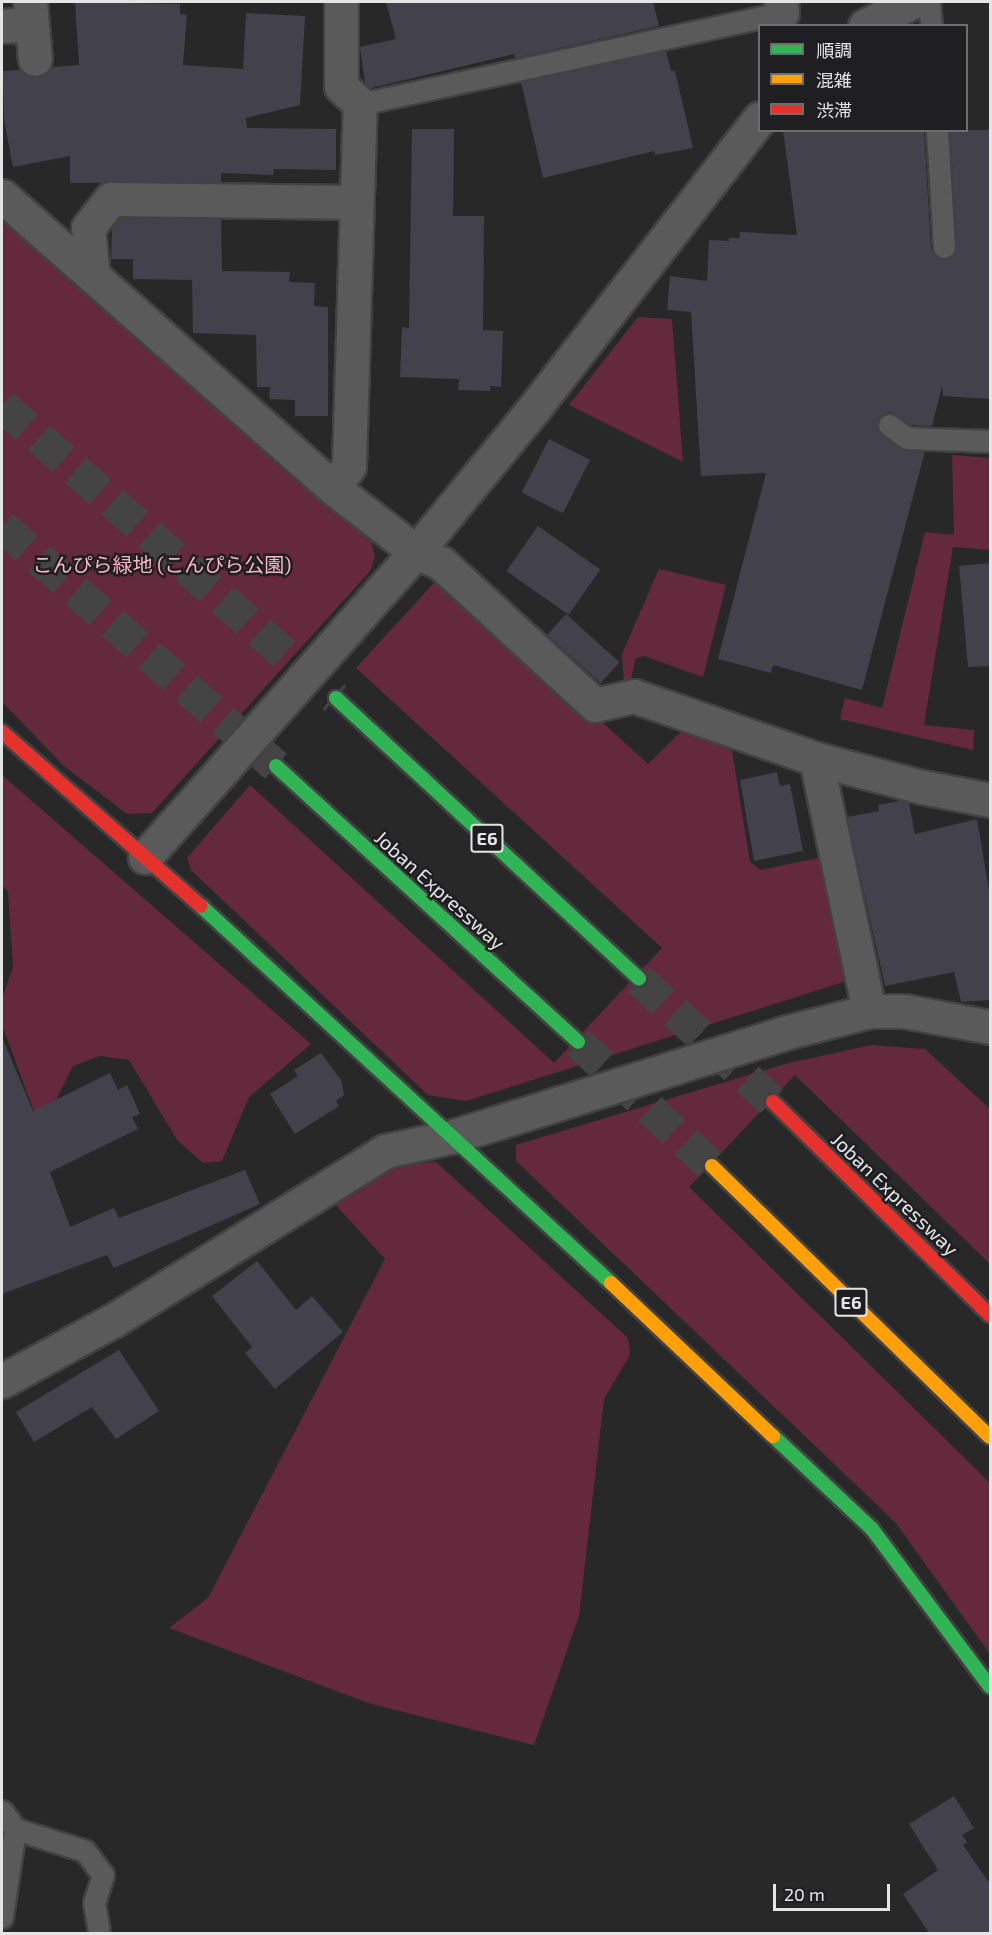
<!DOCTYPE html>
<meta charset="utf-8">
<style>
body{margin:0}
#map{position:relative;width:992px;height:1935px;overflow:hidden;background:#282828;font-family:"Exo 2","Noto Sans JP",sans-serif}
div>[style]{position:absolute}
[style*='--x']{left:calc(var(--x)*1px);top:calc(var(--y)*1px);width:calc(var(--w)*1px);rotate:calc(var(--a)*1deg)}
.green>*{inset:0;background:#65293d}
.building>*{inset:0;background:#43414c;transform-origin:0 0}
.highway-tunnel>*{height:33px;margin-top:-16.5px;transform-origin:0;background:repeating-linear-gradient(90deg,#444 0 33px,transparent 0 49px)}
.roads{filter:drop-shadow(2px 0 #434243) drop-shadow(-2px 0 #434243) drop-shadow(0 2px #434243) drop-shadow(0 -2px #434243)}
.lane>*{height:21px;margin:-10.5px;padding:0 10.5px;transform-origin:10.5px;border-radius:10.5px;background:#5b5a5b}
.street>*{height:33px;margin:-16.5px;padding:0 16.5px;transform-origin:16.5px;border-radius:16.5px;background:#5b5a5b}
.fast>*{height:14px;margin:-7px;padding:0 7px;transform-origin:7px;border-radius:7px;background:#30b455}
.slow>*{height:14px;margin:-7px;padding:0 7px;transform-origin:7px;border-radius:7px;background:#ff9f0a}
.jam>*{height:14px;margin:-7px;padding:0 7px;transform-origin:7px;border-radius:7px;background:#e5322d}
span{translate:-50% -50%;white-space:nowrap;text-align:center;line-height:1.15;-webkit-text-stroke:5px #1f1e20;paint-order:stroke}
.shield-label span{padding:2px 4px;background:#1f1e20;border:2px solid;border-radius:4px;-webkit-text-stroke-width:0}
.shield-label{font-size:18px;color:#e6e5e6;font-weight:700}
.park-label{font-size:20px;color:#f8b5c6}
.street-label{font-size:20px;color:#e6e5e6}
.frame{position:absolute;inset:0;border:3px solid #e6e5e6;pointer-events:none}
.legend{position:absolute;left:758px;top:24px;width:210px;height:108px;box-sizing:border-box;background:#1f1e20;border:2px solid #6f6e6f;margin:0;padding:8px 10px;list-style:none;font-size:18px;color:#e6e5e6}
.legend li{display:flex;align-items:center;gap:12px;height:30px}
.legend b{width:30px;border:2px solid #6f6e6f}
.scale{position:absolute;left:773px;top:1884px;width:117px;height:27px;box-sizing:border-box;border:3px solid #e6e5e6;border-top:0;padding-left:8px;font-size:18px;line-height:21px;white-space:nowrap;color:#e6e5e6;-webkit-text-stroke:4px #1f1e20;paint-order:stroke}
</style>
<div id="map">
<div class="green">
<div style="clip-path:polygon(2px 213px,370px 537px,375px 556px,371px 570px,152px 813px,127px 814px,64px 766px,2px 702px)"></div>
<div style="clip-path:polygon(638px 317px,672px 319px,683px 462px,569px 405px)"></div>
<div style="clip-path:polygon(952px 455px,990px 458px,990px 550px,953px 547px,924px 725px,974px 730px,973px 750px,840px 719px,845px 698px,882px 708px,925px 532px,954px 535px)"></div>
<div style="clip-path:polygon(659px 569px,726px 585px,703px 677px,644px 656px,636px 658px,630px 683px,624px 684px,622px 654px)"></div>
<div style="clip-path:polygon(441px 575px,648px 764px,684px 729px,731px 745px,750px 862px,761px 870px,822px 857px,847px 981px,466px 1101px,428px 1095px,191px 870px,187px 858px,250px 785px,554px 1063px,662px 948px,356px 668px)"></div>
<div style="clip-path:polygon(2px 775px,311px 1044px,249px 1097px,222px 1161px,203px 1163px,177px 1140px,129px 1060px,100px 1056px,73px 1066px,53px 1106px,35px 1114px,2px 1025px,2px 998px,13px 967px,8px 891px,2px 886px)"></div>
<div style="clip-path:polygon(871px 1045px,925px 1049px,990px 1109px,990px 1264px,795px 1075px,689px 1187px,990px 1483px,990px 1654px,895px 1522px,516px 1161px,516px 1145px,785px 1064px)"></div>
<div style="clip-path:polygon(436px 1162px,628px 1338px,630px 1355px,604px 1399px,579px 1616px,534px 1745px,368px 1703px,169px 1628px,208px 1598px,385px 1259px,333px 1202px,392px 1164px)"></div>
</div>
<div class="building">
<div style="clip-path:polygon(75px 2px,180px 4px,180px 14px,187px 15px,183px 65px,243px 69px,246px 13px,305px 16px,300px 105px,246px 118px,247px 128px,336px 129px,336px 170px,274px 169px,273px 175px,221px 173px,221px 182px,70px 183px,70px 156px,13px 167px,4px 120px,3px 71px,20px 70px,36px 78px,52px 67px,79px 65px)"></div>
<div style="clip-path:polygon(386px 2px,653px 2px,659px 26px,515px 58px,514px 54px,371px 88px,365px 83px,360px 47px,396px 39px)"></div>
<div style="clip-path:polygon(666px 51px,671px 71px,675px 71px,693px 148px,655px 155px,654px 151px,543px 178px,521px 82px)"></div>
<div style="clip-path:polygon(412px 129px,454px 129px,453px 216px,484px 216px,483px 330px,503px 331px,501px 387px,490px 386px,490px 391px,458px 390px,459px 379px,400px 377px,402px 327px,409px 328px)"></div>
<div style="clip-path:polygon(783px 130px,924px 130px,931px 248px,934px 254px,944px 260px,951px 257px,957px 246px,950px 130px,990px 130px,990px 399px,943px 396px,942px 386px,932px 426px,911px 425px,891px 412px,878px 418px,878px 431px,900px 448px,925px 451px,862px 690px,773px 665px,771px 673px,718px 659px,766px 473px,701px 476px,691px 312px,667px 310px,670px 276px,707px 281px,709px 240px,729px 241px,729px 238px,739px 238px,740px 232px,797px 235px)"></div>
<div style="clip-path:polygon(120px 218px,221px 219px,222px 271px,290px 272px,289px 282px,315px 283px,314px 306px,328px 307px,328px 416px,295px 416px,295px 400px,269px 399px,270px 387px,257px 387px,256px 335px,193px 333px,192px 280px,133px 279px,133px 259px,111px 259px,112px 228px)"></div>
<div style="left:549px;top:439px;width:46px;height:60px;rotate:27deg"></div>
<div style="left:538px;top:526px;width:76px;height:55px;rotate:35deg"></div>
<div style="clip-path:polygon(990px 563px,990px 666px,968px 667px,959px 566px)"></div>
<div style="left:566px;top:614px;width:72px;height:28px;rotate:42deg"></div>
<div style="clip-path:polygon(777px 772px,780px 786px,790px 784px,803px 851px,754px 861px,740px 780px)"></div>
<div style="clip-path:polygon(900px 801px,909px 803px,915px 834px,977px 819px,990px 896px,990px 1000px,961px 1002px,954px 972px,885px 986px,847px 817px,879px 811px,878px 805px)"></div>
<div style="clip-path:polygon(2px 1037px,33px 1111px,110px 1073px,118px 1090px,127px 1085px,140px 1114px,132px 1117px,138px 1129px,50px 1172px,70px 1227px,114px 1208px,119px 1218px,245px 1170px,260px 1204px,114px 1268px,107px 1255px,2px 1294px)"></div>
<div style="clip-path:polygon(321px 1053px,341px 1080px,344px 1095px,336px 1101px,339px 1106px,295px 1134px,270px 1094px,298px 1076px,294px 1070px)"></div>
<div style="clip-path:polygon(257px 1261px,296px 1310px,312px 1296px,343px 1332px,275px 1389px,245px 1353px,252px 1347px,212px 1296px)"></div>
<div style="clip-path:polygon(119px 1350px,159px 1411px,116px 1439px,92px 1407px,34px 1442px,16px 1412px)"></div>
<div style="clip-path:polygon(954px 1796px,974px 1828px,962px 1835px,967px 1842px,963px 1845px,990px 1884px,990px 1934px,930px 1934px,903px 1894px,938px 1870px,909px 1824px)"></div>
</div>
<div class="highway-tunnel">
<div style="--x:2;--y:405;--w:444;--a:41.3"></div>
<div style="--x:2;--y:526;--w:364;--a:41.2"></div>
<div style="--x:639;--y:979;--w:182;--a:42.5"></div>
<div style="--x:578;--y:1042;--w:183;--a:42.8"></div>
</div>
<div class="roads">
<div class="lane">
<div style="--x:929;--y:2;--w:24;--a:85"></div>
<div style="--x:360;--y:104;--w:432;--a:-12.2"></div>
<div style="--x:782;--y:13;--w:11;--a:80"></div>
<div style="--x:937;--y:130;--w:117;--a:86.6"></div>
<div style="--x:889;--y:425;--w:22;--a:36"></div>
<div style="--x:907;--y:438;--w:83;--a:2.1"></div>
<div style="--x:2;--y:1811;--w:22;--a:54"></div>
<div style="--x:15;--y:1829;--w:89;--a:98.4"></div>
<div style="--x:15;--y:1829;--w:73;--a:17.4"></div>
<div style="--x:85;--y:1851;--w:30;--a:53"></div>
<div style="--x:103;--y:1875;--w:29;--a:108"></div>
<div style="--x:94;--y:1903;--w:27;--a:80"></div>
</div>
<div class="street">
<div style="--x:30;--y:2;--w:57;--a:85"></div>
<div style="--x:781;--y:2;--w:11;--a:85"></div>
<div style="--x:2;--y:26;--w:29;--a:-4"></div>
<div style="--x:865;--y:26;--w:53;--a:-27.1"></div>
<div style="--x:2;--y:196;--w:441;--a:41.4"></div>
<div style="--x:333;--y:488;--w:105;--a:37.6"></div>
<div style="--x:416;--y:552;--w:27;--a:24"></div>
<div style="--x:441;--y:563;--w:209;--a:42.7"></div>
<div style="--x:595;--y:705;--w:40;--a:-13"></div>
<div style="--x:634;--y:696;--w:193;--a:19.1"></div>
<div style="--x:816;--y:759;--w:110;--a:14.8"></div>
<div style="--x:922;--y:787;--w:69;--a:10.8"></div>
<div style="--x:93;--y:275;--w:47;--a:-96.1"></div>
<div style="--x:88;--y:228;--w:37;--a:-52"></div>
<div style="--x:111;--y:199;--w:245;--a:0.7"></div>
<div style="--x:333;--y:488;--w:27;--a:-54"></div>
<div style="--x:349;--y:466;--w:362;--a:-88.3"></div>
<div style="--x:360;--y:104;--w:26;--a:-137"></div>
<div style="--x:341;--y:86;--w:84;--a:-90"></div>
<div style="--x:816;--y:759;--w:258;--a:78.1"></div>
<div style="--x:145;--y:857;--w:408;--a:-48.4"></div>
<div style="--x:416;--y:552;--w:188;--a:-50.6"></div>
<div style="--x:535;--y:407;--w:366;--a:-52.1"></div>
<div style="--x:2;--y:1381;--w:128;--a:-28.6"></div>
<div style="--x:114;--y:1320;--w:319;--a:-31.9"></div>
<div style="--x:385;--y:1151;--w:71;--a:-12.3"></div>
<div style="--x:454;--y:1136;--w:346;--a:-17.3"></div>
<div style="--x:784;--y:1033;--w:88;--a:-14.5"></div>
<div style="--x:869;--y:1011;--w:35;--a:0"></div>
<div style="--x:904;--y:1011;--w:87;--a:10.5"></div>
</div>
<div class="fast">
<div style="--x:336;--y:698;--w:413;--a:42.8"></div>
<div style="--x:276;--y:766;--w:409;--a:42.4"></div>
<div style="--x:201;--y:906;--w:557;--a:42.6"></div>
<div style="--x:773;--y:1436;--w:136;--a:43.2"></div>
<div style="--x:872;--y:1529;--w:197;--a:53.2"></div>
</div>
<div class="slow">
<div style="--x:712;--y:1166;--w:388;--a:44.3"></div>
<div style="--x:611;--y:1283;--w:223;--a:43.4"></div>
</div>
<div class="jam">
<div style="--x:2;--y:732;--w:264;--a:41.2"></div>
<div style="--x:773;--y:1102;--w:304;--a:44.5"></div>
</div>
</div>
<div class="shield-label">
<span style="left:487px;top:838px">E6</span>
<span style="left:851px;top:1302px">E6</span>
</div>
<div class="park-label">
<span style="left:162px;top:564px">こんぴら緑地 (こんぴら公園)</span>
</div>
<div class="street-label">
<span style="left:440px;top:890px;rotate:42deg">Joban Expressway</span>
<span style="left:895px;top:1194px;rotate:44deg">Joban Expressway</span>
</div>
<div class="frame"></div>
<ul class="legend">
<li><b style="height:8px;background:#30b455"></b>順調</li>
<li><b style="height:8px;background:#ff9f0a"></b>混雑</li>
<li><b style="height:8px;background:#e5322d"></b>渋滞</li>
</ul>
<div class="scale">20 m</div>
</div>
